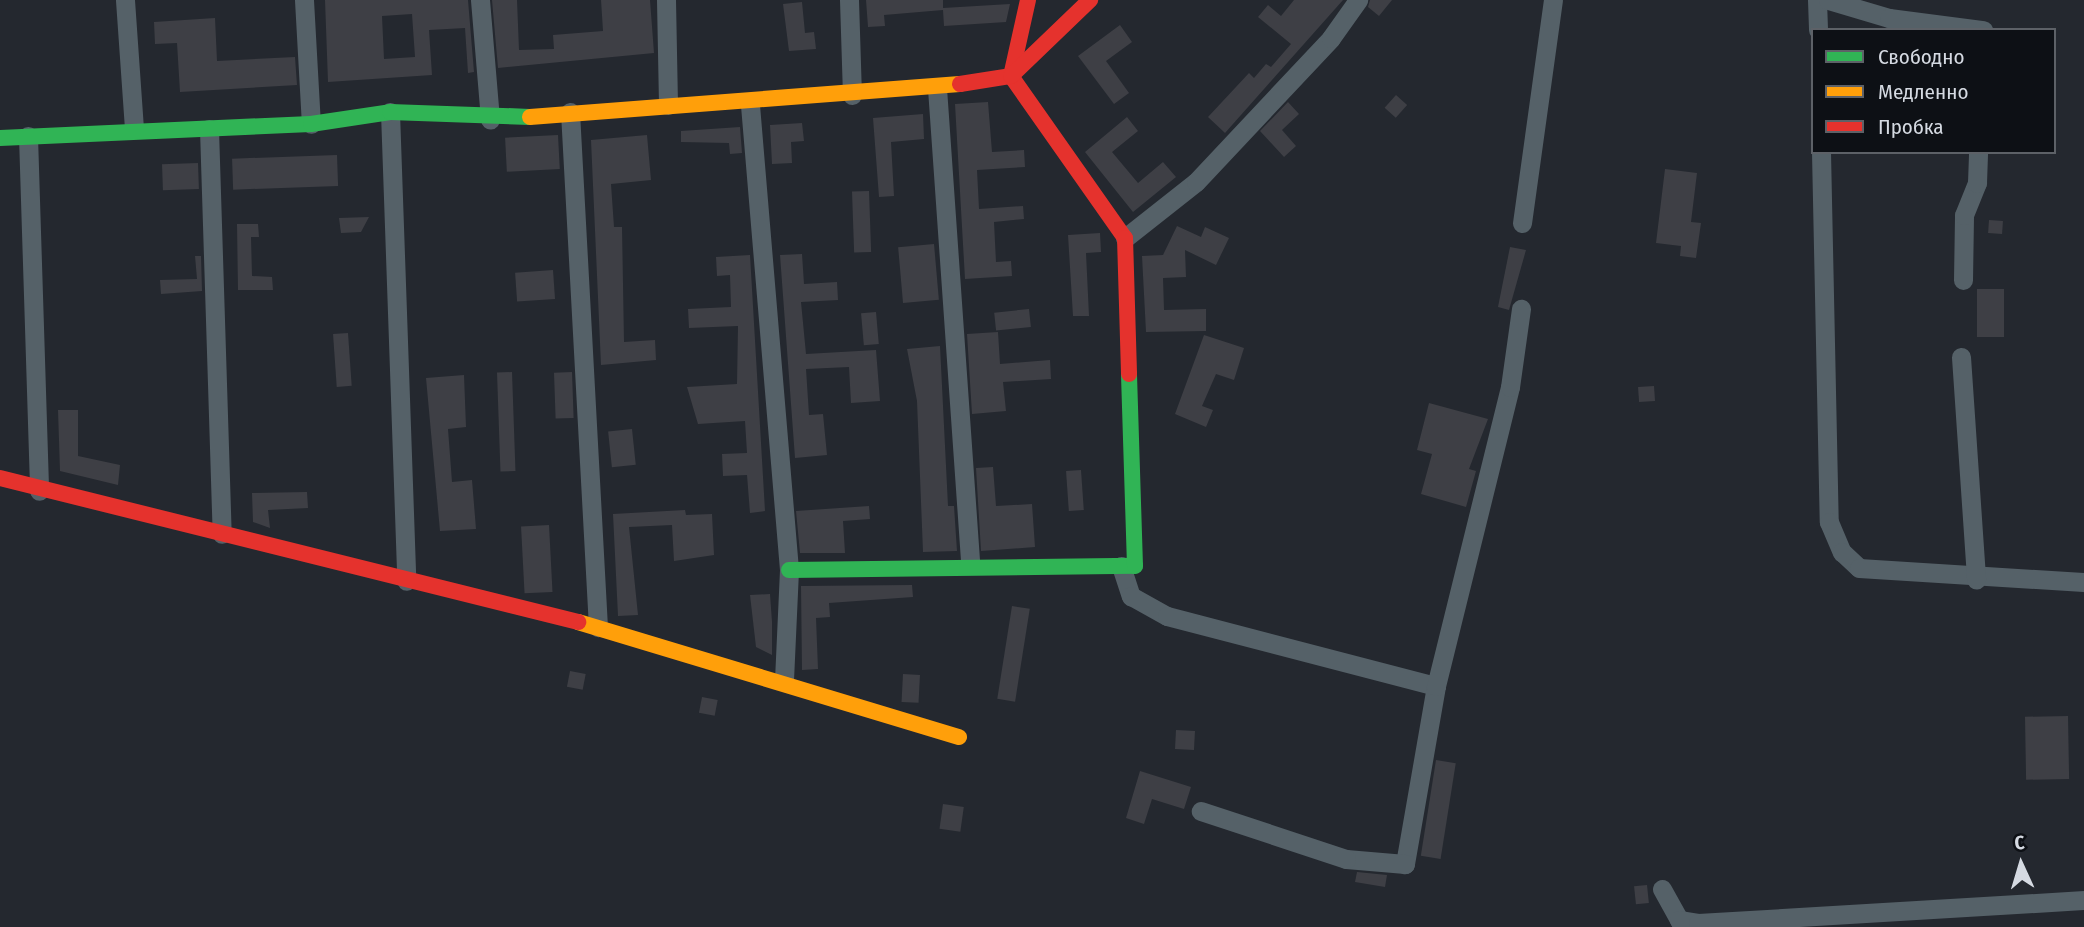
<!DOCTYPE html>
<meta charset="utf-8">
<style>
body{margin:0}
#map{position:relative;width:2084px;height:927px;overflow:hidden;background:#24282f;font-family:"Fira Sans Condensed",sans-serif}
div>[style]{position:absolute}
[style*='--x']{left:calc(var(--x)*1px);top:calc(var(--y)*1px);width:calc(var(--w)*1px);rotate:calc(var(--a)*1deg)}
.building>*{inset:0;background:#3e3f45;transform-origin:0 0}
.street>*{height:19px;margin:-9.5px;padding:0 9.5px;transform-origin:9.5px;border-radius:9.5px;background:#556168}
.fast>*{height:16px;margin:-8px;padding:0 8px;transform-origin:8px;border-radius:8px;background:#30b455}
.slow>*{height:16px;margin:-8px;padding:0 8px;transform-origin:8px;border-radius:8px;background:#ff9f0a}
.jam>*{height:16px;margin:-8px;padding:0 8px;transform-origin:8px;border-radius:8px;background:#e5322d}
span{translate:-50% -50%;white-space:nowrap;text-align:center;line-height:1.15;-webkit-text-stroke:5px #0d1015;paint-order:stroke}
.legend{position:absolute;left:1811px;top:28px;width:245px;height:126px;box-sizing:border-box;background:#0d1015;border:2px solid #5d6167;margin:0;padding:9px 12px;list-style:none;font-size:21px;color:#d5dae2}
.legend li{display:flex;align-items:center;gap:14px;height:35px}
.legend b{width:35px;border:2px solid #5d6167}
.north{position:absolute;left:1986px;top:829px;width:70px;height:70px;-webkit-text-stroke:5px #0d1015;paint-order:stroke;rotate:356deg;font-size:19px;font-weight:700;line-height:28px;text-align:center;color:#d5dae2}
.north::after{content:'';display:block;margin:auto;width:24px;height:32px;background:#d5dae2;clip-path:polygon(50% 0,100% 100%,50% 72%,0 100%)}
</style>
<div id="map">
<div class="building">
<div style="clip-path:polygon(evenodd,325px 0,468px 0,474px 72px,468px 73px,465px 28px,429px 30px,432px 75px,328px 82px,325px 0,412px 14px,415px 57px,384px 59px,382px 16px,412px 14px)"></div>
<div style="clip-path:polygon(492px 0,517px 0,519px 50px,554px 49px,553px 35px,603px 31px,601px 0,650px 0,654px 53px,498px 68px)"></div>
<div style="clip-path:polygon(866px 0,943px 0,943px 8px,1010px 4px,1006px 22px,944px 26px,943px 10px,884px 15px,885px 26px,868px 27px)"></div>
<div style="clip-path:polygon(1294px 0,1343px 0,1225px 133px,1208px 117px,1249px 73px,1254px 78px,1266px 64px,1271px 67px,1291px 44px,1258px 17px,1268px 5px,1281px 16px)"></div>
<div style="clip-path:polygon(1370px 0,1392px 0,1379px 16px,1368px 7px)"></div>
<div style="clip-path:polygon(802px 2px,805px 33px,814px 32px,816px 49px,789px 51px,783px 4px)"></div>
<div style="clip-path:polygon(215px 18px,217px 61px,295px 57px,297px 85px,180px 92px,177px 43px,155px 44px,154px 22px)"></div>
<div style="clip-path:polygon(1120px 25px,1132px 42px,1106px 61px,1129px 93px,1114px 104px,1078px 56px)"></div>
<div style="left:1396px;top:95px;width:15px;height:17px;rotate:42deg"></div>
<div style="clip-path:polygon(988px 102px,992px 152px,1024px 150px,1025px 167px,977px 170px,979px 209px,1023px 206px,1024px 219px,994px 222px,996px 262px,1011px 261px,1012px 276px,965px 279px,955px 104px)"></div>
<div style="clip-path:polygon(1288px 102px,1299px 114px,1282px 130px,1296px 146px,1284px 157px,1260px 131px)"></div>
<div style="clip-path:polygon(923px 114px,924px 139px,891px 142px,894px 196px,879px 197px,873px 118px)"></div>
<div style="clip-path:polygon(1127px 117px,1138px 131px,1112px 152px,1138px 183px,1163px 162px,1176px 177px,1133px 212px,1085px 152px)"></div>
<div style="clip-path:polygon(802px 123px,804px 141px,791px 142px,792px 163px,772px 164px,770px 125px)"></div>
<div style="clip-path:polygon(740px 127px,742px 153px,730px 154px,729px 143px,681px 142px,681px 131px)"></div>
<div style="left:558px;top:135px;width:34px;height:53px;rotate:87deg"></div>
<div style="clip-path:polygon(647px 135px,651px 180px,611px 184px,614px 227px,622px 227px,624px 342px,655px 340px,656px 360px,601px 365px,591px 140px)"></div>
<div style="left:337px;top:155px;width:31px;height:105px;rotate:88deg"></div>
<div style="left:198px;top:163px;width:26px;height:36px;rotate:88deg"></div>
<div style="clip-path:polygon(1665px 169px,1697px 173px,1691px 222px,1701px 223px,1696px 258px,1680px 256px,1681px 246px,1656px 243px)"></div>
<div style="left:869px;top:191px;width:61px;height:17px;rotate:88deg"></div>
<div style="clip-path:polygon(369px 217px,361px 232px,341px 233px,339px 218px)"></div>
<div style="left:1989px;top:220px;width:14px;height:13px;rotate:4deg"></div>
<div style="clip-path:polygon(237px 224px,258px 224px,259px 237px,251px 237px,252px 276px,272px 277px,273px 290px,238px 290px)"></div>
<div style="clip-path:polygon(1177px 226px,1201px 237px,1205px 227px,1229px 238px,1216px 265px,1185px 250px,1186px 277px,1163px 278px,1164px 310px,1206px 309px,1206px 331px,1146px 332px,1142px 256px,1163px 255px)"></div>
<div style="clip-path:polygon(1100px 233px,1101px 252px,1086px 253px,1089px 316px,1073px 316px,1068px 235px)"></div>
<div style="left:934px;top:244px;width:56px;height:36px;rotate:85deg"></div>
<div style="clip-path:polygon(1510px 247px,1526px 250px,1509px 310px,1498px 307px)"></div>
<div style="clip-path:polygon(802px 254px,804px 284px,837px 282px,838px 300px,801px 302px,806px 354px,876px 350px,880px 401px,851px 403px,849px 367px,806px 369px,809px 415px,823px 414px,827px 455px,795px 458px,780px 255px)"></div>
<div style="clip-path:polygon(750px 255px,765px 511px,750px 513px,747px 475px,723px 476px,722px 454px,747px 453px,745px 421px,698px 424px,687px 387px,737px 384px,738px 326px,689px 328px,688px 309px,731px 307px,730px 275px,717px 276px,716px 257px)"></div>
<div style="clip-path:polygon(195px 256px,201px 256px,202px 291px,161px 294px,160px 280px,197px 279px)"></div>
<div style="left:553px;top:270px;width:29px;height:38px;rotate:86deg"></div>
<div style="left:1977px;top:289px;width:27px;height:48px"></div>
<div style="left:1029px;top:309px;width:18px;height:35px;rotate:84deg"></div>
<div style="left:876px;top:312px;width:32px;height:15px;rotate:85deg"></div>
<div style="clip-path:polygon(998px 332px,1000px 364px,1050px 360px,1051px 379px,1003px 382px,1006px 411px,972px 414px,967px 334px)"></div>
<div style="left:348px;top:333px;width:53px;height:15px;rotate:86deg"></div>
<div style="clip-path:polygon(1204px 335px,1244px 348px,1234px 380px,1216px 374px,1202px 406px,1213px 410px,1206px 427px,1175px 414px)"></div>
<div style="clip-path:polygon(940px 346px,948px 506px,954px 506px,957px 551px,923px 552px,917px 401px,907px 349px)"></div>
<div style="left:512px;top:372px;width:99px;height:15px;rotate:88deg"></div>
<div style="left:572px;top:372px;width:46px;height:18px;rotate:88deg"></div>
<div style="clip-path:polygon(464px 375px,466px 427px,448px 429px,452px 482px,472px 480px,476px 529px,440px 531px,426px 378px)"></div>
<div style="left:1654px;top:386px;width:15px;height:16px;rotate:86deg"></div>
<div style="clip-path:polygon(1429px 403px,1488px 419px,1469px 469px,1476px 471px,1466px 507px,1421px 494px,1432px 454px,1417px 450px)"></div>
<div style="clip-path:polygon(58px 410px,78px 410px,78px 456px,120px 465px,118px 485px,60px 471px)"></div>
<div style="left:632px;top:429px;width:36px;height:24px;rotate:84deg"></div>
<div style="clip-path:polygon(993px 467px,996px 506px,1032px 504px,1035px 547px,981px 551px,976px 468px)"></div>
<div style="left:1081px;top:470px;width:40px;height:15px;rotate:86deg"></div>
<div style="clip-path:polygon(307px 492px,308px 508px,268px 510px,270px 528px,253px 522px,252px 493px)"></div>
<div style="clip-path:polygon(869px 506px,870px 519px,843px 521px,845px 553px,800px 553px,796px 511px)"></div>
<div style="clip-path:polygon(685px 510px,686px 515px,712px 514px,714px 555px,674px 561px,672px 525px,629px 527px,638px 615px,618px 616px,613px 514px)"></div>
<div style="left:549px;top:525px;width:67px;height:28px;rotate:87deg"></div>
<div style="clip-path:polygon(912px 585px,913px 597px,829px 603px,830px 617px,816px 618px,818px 669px,802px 670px,801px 586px)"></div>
<div style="clip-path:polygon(770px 594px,772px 622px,772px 655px,756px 647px,750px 595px)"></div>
<div style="left:1012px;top:606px;width:18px;height:94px;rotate:9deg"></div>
<div style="left:570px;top:671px;width:16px;height:16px;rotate:11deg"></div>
<div style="left:903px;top:674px;width:17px;height:28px;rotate:3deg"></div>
<div style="left:702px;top:697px;width:16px;height:16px;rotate:11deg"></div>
<div style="left:2068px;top:716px;width:63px;height:43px;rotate:89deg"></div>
<div style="left:1176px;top:730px;width:19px;height:19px;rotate:3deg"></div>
<div style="left:1436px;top:760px;width:20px;height:97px;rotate:9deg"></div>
<div style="clip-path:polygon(1140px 771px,1191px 787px,1184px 809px,1152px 799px,1144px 824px,1126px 818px)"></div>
<div style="left:943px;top:804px;width:21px;height:25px;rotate:8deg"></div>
<div style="clip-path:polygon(1357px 872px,1387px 875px,1385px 887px,1355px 882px)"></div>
<div style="left:1647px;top:885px;width:18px;height:13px;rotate:84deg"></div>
</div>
<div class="street">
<div style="--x:125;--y:0;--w:129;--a:86"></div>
<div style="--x:304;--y:0;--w:124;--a:86.8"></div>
<div style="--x:480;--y:0;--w:120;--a:85.2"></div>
<div style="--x:666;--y:0;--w:105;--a:88.9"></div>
<div style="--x:849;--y:0;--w:95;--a:88.2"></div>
<div style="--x:1817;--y:0;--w:30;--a:88"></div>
<div style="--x:1828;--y:0;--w:64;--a:16.4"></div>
<div style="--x:1889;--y:18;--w:95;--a:7.3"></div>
<div style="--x:937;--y:88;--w:476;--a:86"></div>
<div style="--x:750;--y:105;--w:467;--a:85.2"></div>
<div style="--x:789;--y:570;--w:110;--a:92.6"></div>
<div style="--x:390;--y:112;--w:469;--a:88"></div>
<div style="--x:570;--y:112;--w:516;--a:86.89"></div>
<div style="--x:209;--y:129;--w:405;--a:88.2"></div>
<div style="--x:28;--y:136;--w:355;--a:88.2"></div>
<div style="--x:1821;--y:152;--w:370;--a:88.8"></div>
<div style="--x:1829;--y:522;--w:33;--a:67"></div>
<div style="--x:1842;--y:552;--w:23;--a:43"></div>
<div style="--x:1859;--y:568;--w:225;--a:3.6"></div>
<div style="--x:1522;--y:223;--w:225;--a:-82.1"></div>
<div style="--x:1125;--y:238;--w:90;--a:-38.3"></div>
<div style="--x:1196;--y:182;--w:197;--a:-46.8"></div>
<div style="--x:1331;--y:38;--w:47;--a:-54.6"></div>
<div style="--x:1963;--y:280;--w:65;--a:-89.1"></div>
<div style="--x:1964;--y:215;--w:35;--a:-68"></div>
<div style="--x:1977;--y:183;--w:31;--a:-88"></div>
<div style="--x:1961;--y:357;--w:223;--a:86.1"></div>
<div style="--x:1121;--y:566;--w:32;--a:72"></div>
<div style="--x:1131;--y:596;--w:41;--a:29.1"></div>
<div style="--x:1167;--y:616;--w:278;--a:14.6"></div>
<div style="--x:1436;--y:686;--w:181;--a:99.9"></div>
<div style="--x:1405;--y:864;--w:59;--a:-175.2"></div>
<div style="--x:1346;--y:859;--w:153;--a:-161.7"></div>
<div style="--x:1436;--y:686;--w:308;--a:-76.1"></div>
<div style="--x:1510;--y:387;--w:79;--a:-82"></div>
<div style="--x:1662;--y:889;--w:35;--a:61"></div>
<div style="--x:1679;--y:920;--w:19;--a:9"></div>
<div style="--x:1698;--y:923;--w:387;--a:-3.4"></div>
</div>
<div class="fast">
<div style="--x:0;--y:138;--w:311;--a:-2.6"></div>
<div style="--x:311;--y:124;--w:80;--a:-8.6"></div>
<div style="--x:390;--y:112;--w:140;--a:2"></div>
<div style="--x:789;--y:570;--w:346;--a:-0.7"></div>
<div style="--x:1135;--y:566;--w:192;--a:-91.8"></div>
</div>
<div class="slow">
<div style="--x:530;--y:117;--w:431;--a:-4.4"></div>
<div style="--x:578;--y:622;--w:398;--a:16.8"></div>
</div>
<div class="jam">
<div style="--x:1028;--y:0;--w:78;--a:102.6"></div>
<div style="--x:1011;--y:76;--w:198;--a:54.9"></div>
<div style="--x:1125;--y:238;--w:136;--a:88.3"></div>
<div style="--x:960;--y:84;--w:52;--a:-8.9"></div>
<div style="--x:1011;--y:76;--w:110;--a:-43.9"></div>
<div style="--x:0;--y:478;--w:596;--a:13.99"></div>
</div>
<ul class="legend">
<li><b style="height:9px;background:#30b455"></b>Свободно</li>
<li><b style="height:9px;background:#ff9f0a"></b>Медленно</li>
<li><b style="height:9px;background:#e5322d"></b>Пробка</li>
</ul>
<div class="north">С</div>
</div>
